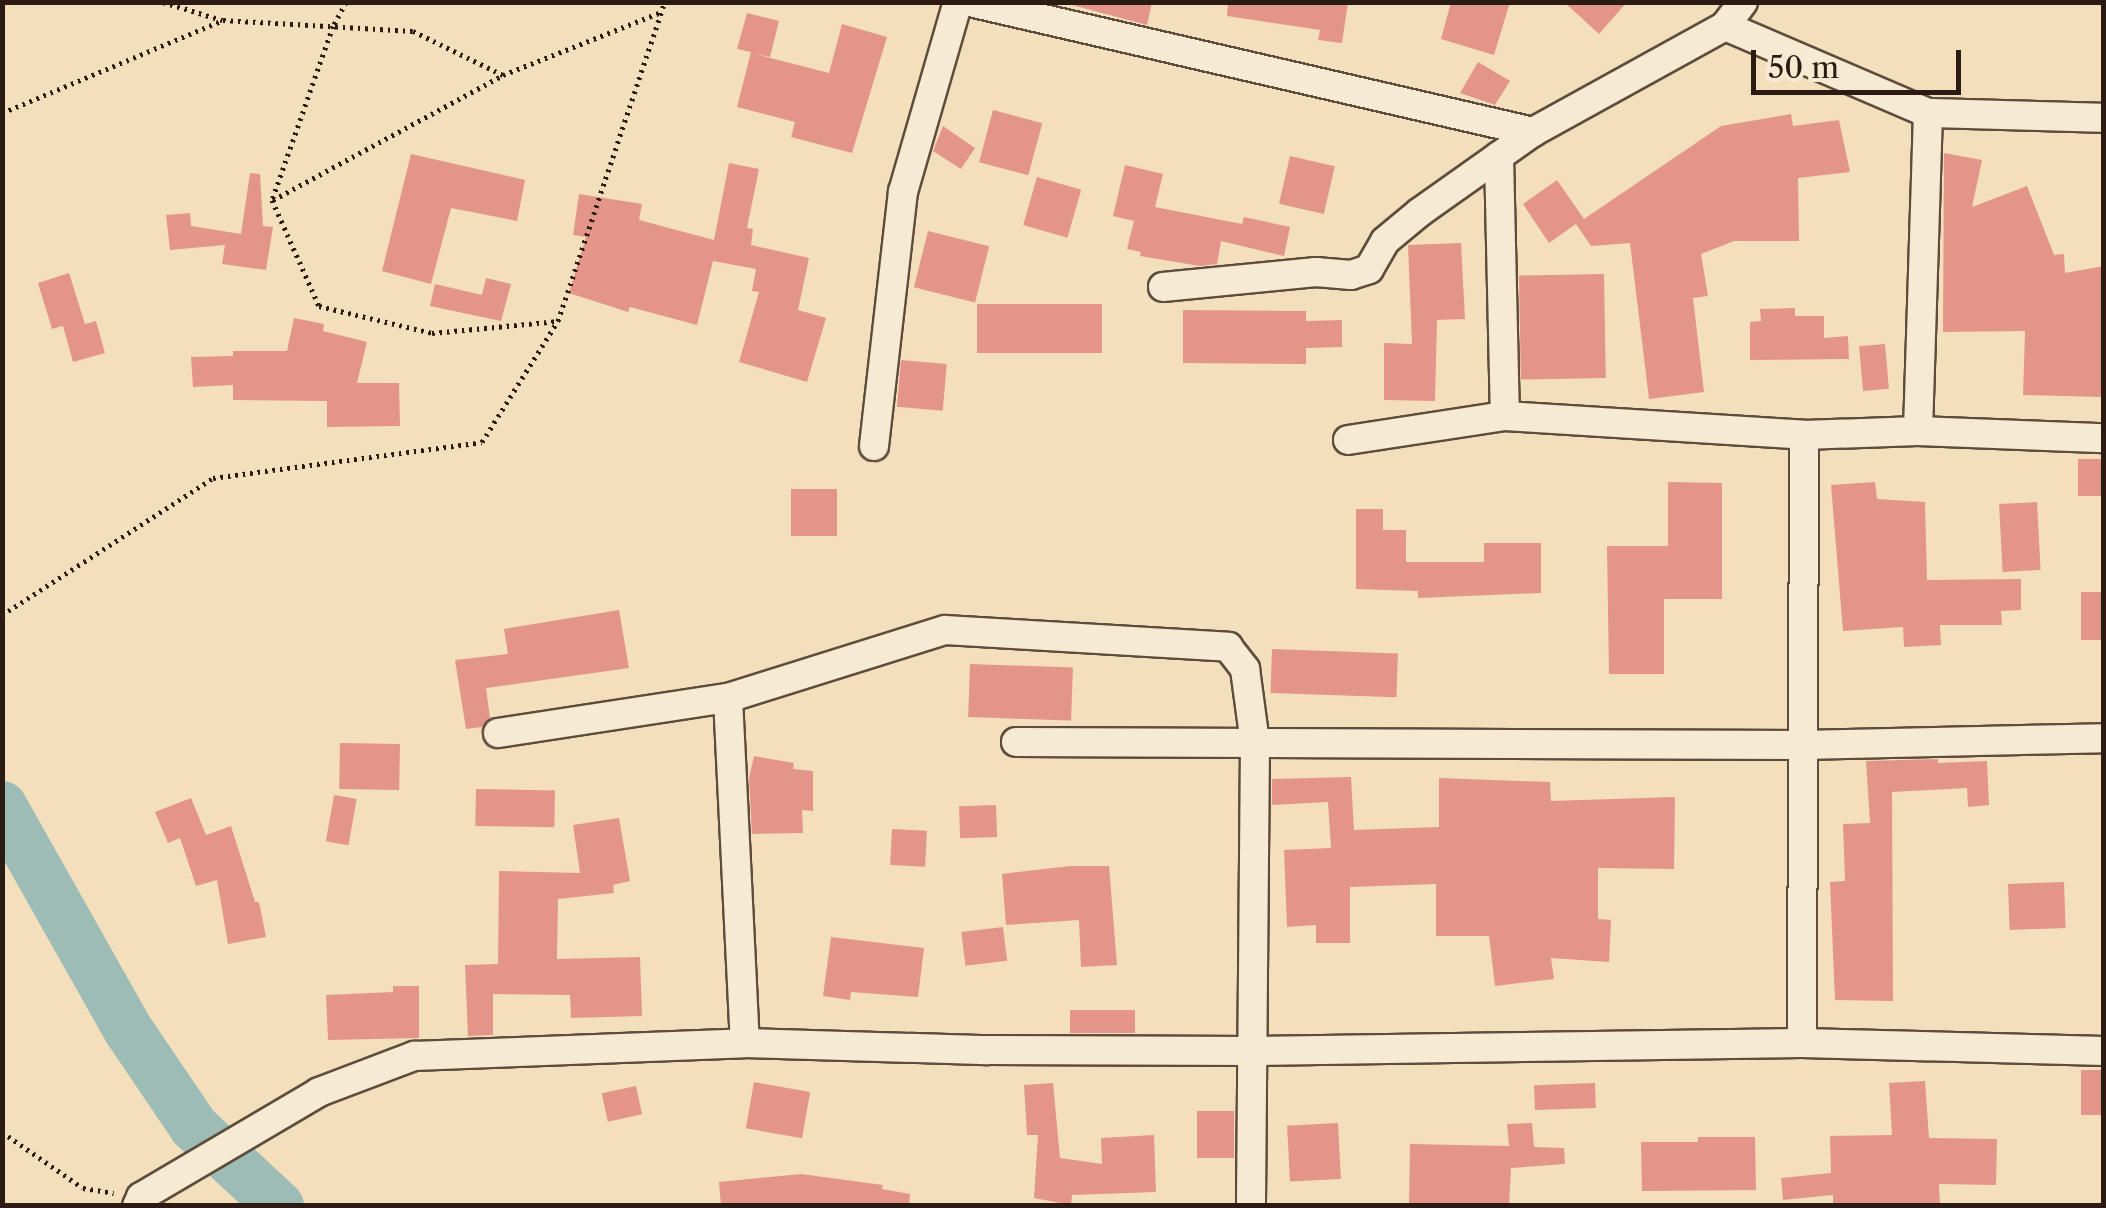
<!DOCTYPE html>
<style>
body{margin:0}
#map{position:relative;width:2106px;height:1208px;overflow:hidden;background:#f3dfbc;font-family:"Libre Caslon Text",serif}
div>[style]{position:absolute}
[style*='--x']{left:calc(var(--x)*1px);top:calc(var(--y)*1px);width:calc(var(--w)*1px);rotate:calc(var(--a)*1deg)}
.river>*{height:50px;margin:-25px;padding:0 25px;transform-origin:25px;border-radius:25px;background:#9cbcb5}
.building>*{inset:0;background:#e4958a;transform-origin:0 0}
.path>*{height:5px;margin-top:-2.5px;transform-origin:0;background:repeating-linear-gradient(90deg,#2c1b12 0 2.5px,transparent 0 7.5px)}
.roads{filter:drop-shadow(2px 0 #5e4c3c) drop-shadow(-2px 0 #5e4c3c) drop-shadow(0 2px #5e4c3c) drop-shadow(0 -2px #5e4c3c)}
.street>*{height:28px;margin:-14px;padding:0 14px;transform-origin:14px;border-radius:14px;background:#f7ead3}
span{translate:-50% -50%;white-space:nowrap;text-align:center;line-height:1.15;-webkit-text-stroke:8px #f7ead3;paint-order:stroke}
.frame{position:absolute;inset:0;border:5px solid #2c1b12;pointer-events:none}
.scale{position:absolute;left:1751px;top:50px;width:210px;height:45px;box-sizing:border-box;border:5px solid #2c1b12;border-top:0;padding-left:12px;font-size:30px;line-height:35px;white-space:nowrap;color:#2c1b12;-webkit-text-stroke:8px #f7ead3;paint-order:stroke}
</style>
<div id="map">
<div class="river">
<div style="--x:2;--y:806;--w:258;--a:60.6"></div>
<div style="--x:129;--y:1031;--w:116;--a:55.9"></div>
<div style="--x:194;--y:1127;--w:116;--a:42.9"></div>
</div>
<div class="building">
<div style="clip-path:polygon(1061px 2px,1152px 2px,1147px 25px)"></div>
<div style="clip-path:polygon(1228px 2px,1348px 2px,1342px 43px,1318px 40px,1320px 30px,1227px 16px)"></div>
<div style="clip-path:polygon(1451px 2px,1510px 2px,1494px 55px,1441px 39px)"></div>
<div style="clip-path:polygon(1564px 2px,1627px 2px,1599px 34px)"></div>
<div style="clip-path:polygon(747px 13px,779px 21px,770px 57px,751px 53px,829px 73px,842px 24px,887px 37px,852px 153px,791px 137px,795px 122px,737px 107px,751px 52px,737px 49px)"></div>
<div style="clip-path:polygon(1478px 62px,1510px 81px,1495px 105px,1460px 93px)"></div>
<div style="left:993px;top:110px;width:51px;height:54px;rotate:15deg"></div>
<div style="clip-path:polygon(1791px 114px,1793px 126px,1839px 120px,1850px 172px,1798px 178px,1799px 241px,1734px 241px,1701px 254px,1708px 296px,1693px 298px,1704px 392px,1649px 399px,1630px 243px,1591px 246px,1576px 224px,1549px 243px,1523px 204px,1557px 180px,1584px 219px,1721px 126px)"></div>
<div style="clip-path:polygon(943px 126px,975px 148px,961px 169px,933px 151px)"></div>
<div style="clip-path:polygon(1944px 153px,1982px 160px,1972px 207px,2027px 186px,2054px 255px,2064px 254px,2065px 273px,2104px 266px,2104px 397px,2023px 395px,2025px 331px,1943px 332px)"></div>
<div style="clip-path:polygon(411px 154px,525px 180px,517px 221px,451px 208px,431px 284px,382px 271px)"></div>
<div style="left:1290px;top:156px;width:46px;height:49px;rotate:13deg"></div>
<div style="clip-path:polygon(729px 163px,759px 169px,747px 228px,753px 229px,751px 245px,809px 258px,798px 310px,826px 318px,807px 382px,739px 362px,759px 292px,752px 291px,756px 269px,713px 261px,697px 325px,630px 307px,628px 312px,569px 293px,586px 237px,573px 235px,579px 194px,642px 204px,639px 220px,714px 240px)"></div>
<div style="clip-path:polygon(1125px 165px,1163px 174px,1155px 207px,1242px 224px,1244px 217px,1290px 227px,1284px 256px,1221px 241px,1217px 264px,1200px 266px,1140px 256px,1141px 252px,1127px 249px,1134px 221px,1113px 216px)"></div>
<div style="clip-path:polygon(250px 173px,260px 174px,263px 226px,273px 227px,266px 270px,222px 264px,225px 245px,170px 250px,166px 215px,190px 213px,191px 226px,241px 234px)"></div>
<div style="left:1037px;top:177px;width:46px;height:50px;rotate:16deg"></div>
<div style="left:928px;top:231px;width:63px;height:58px;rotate:14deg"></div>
<div style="clip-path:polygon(1461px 243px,1465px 319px,1437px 320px,1435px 401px,1384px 400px,1384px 343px,1412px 344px,1408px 245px)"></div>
<div style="clip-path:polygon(69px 273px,85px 324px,96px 321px,105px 353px,73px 362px,63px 326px,52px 329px,38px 283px)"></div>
<div style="left:1604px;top:274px;width:104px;height:85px;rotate:89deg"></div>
<div style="clip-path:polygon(486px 278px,511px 284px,501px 321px,430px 306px,435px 284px,482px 295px)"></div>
<div style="left:977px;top:304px;width:125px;height:49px"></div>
<div style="clip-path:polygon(1795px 308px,1795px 316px,1824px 316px,1824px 338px,1848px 336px,1849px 359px,1750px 360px,1750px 322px,1761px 321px,1760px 309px)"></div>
<div style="clip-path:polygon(1183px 310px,1306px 311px,1306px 321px,1342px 320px,1342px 347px,1306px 348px,1306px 364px,1183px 363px)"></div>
<div style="clip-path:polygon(294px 318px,324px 324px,323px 331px,367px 342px,357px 383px,399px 383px,400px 426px,327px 427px,327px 401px,233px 400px,233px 385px,193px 387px,191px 357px,233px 356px,233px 351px,287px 351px)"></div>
<div style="left:1885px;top:344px;width:45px;height:26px;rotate:85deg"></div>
<div style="left:901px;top:360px;width:46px;height:47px;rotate:5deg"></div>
<div style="left:2104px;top:459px;width:37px;height:26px;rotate:90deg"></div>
<div style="clip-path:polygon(1668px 482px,1722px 483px,1722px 599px,1664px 599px,1664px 674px,1609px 674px,1607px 546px,1668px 546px)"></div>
<div style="clip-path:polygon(1875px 482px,1877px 499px,1925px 502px,1927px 580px,2021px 579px,2021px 610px,2001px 611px,2002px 625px,1940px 625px,1941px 645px,1904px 647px,1903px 627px,1843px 631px,1831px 485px)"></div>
<div style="left:791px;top:489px;width:46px;height:47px"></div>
<div style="left:2037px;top:502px;width:68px;height:38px;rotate:87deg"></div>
<div style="clip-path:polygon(1356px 509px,1383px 509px,1383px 530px,1406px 530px,1406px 562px,1484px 562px,1484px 543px,1541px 543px,1541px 593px,1418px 598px,1418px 591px,1356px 589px)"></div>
<div style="left:2104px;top:592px;width:48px;height:23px;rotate:90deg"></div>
<div style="clip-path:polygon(619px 610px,629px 668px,486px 688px,490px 718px,482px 727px,466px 729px,455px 660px,508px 654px,504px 629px)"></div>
<div style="left:1272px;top:649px;width:126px;height:44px;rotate:2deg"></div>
<div style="left:970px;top:664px;width:103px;height:53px;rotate:2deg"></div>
<div style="left:340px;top:743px;width:60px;height:46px;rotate:1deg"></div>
<div style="clip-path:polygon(754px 756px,794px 763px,793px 769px,813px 771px,813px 811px,802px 810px,803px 833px,752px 834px,749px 778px)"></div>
<div style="clip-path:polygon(1938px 759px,1938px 763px,1987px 761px,1989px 805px,1968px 807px,1967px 788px,1892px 792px,1893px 1001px,1835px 1000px,1830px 882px,1845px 881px,1843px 824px,1870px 823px,1866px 761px)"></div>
<div style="clip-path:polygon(1351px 777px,1354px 830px,1439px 827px,1439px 778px,1550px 782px,1551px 801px,1675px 797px,1674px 869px,1598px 868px,1598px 919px,1611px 920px,1609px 962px,1551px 958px,1554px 979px,1495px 986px,1489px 936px,1436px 936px,1436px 884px,1350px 887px,1350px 943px,1316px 943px,1316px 925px,1287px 927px,1284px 850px,1331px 848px,1328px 802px,1272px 805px,1272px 779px)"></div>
<div style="left:476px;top:789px;width:79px;height:37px;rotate:1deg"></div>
<div style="left:334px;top:795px;width:23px;height:47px;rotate:10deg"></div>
<div style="clip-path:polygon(191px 798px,206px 835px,231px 826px,255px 902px,259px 902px,266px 937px,228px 944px,217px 880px,196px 886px,180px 838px,168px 843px,155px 812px)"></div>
<div style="left:996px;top:805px;width:32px;height:37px;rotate:88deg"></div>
<div style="clip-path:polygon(619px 818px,630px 881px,613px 885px,614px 893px,558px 899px,557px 959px,640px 957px,642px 1016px,571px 1018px,570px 995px,493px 994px,493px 1035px,468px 1036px,465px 965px,498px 964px,499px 871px,580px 873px,573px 825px)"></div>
<div style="left:892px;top:829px;width:35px;height:36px;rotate:3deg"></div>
<div style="clip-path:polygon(1070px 866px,1109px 866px,1117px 965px,1081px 967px,1079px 920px,1006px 925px,1002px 874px)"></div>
<div style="left:2064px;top:882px;width:46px;height:56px;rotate:88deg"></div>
<div style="left:1003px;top:927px;width:34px;height:42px;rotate:83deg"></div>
<div style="clip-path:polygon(831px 937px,924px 948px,918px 997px,851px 992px,850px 1000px,823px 996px)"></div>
<div style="clip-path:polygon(393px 986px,419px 986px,419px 1038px,328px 1040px,326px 995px,393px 992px)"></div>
<div style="left:1135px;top:1010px;width:23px;height:65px;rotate:90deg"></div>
<div style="left:2081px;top:1070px;width:23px;height:45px"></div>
<div style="clip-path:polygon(1925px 1081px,1929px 1138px,1997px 1139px,1996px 1185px,1939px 1184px,1940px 1206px,1833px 1206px,1833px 1195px,1783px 1200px,1781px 1178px,1831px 1173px,1830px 1136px,1892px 1135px,1889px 1083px)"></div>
<div style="left:754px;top:1082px;width:57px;height:47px;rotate:10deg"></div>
<div style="clip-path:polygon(1053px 1083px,1060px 1158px,1102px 1164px,1101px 1138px,1154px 1135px,1156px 1192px,1072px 1195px,1071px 1205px,1034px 1198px,1038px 1135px,1027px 1135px,1024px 1085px)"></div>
<div style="left:1595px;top:1083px;width:25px;height:61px;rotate:88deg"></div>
<div style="left:636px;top:1086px;width:29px;height:35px;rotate:78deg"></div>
<div style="left:1234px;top:1111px;width:47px;height:37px;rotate:90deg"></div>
<div style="left:1338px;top:1123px;width:56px;height:51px;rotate:87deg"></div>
<div style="clip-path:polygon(1532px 1123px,1534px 1147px,1564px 1148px,1565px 1164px,1511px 1168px,1509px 1206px,1409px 1206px,1410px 1144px,1509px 1146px,1507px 1124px)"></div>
<div style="clip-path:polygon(1698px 1137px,1755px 1137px,1756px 1190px,1642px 1191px,1641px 1142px,1698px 1142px)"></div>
<div style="clip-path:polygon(801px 1174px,883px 1185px,882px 1189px,910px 1194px,909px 1206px,721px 1206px,719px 1182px)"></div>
</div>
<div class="path">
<div style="--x:163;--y:2;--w:62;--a:17"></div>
<div style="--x:346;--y:2;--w:27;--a:118"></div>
<div style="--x:333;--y:26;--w:184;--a:109.3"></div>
<div style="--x:272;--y:200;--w:116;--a:66.1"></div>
<div style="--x:319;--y:306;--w:116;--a:13.4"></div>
<div style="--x:432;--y:333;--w:127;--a:-5.4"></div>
<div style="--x:2;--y:113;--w:240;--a:-22.8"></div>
<div style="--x:223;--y:20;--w:190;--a:3.3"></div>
<div style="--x:413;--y:31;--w:100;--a:26.1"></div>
<div style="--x:503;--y:75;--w:168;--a:-21.7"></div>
<div style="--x:273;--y:200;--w:262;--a:-28.5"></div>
<div style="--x:2;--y:615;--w:252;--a:-33"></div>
<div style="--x:213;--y:478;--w:271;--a:-7.6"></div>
<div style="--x:482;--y:442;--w:143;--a:-57.9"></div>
<div style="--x:558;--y:321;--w:336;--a:-71.5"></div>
<div style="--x:2;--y:1132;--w:98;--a:34.7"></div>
<div style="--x:83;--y:1188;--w:31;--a:9"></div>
</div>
<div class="roads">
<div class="street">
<div style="--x:970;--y:2;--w:578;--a:13"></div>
<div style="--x:1725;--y:26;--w:221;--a:23.2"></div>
<div style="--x:1928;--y:113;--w:176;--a:1.6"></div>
<div style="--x:1499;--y:156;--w:260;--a:88.7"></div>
<div style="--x:1163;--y:287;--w:154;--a:-5.6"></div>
<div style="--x:1316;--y:272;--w:35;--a:5"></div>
<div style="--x:1351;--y:275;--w:19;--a:-18"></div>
<div style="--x:1369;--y:269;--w:32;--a:-60"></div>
<div style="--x:1385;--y:241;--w:45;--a:-39.6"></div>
<div style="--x:1420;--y:212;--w:138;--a:-35.3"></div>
<div style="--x:1533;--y:132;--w:219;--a:-28.9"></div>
<div style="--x:1725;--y:26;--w:30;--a:-53"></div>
<div style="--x:1918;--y:431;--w:318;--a:-88.2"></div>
<div style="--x:1348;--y:440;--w:159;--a:-8.7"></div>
<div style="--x:1505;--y:416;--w:300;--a:3.6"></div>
<div style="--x:1804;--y:435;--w:114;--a:-2"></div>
<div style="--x:1918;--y:431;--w:186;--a:2.2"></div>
<div style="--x:874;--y:446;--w:256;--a:-83.5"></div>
<div style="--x:903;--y:192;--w:198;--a:-73.9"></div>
<div style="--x:728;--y:698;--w:345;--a:87.2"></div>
<div style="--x:498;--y:733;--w:233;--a:-8.7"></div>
<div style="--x:728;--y:698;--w:227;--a:-17.4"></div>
<div style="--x:945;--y:630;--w:284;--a:3.4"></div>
<div style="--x:1228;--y:647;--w:28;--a:52"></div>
<div style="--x:1245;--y:669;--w:75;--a:82.3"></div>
<div style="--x:1255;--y:743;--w:463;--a:90.5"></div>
<div style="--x:1016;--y:742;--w:786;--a:0.22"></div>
<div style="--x:1802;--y:745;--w:302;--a:-1.3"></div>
<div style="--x:1802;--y:1043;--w:608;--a:-89.81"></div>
<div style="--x:137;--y:1206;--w:10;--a:-66"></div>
<div style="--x:141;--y:1197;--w:207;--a:-30.5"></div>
<div style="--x:319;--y:1092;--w:102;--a:-20.8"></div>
<div style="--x:414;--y:1056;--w:331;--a:-2.2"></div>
<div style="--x:745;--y:1043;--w:243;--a:1.7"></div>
<div style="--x:988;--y:1050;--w:266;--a:0.2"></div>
<div style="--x:1254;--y:1051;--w:548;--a:-0.84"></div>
<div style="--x:1802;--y:1043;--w:302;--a:1.5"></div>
</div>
</div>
<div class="frame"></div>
<div class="scale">50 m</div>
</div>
